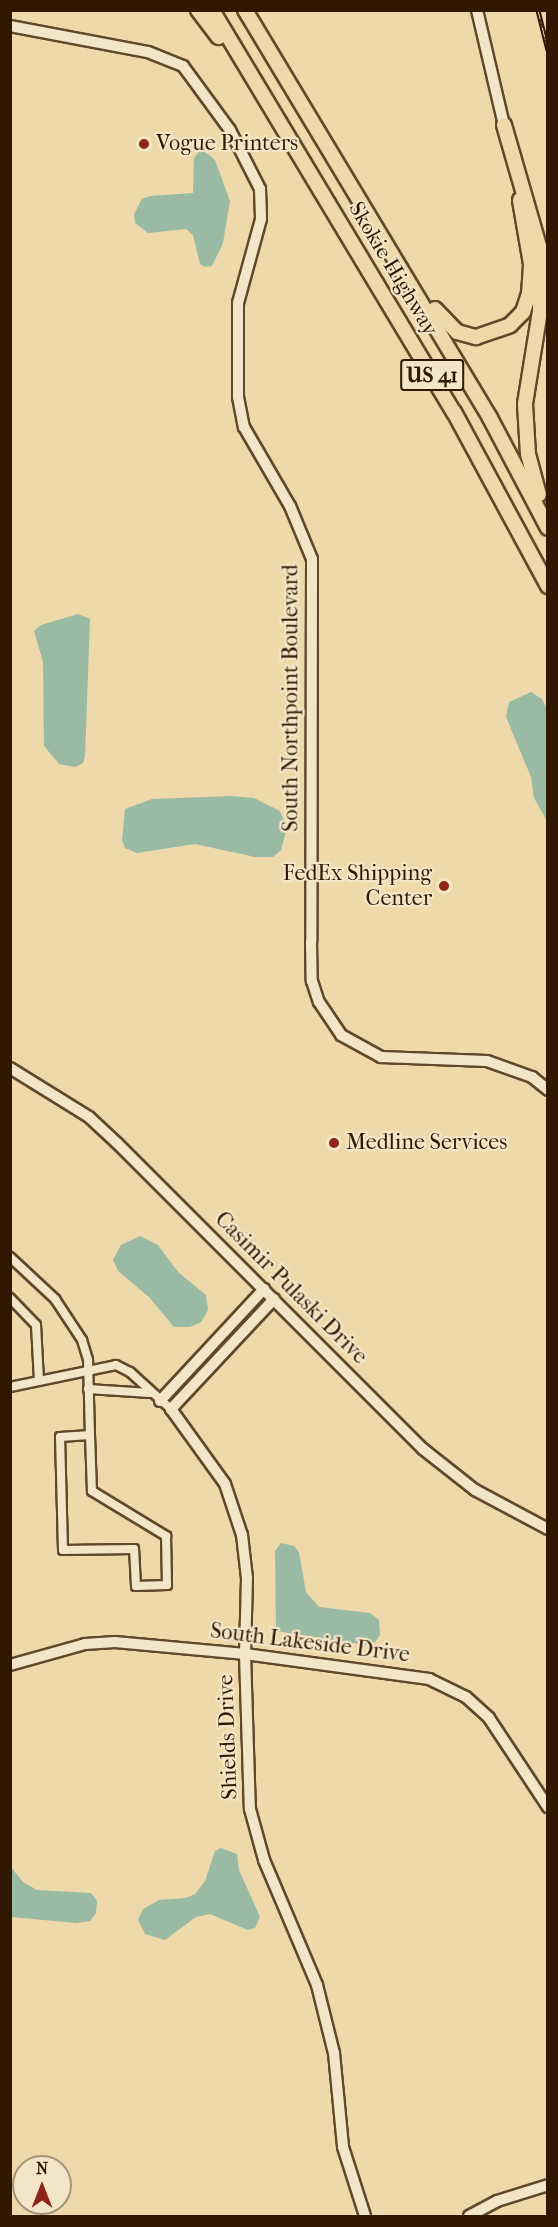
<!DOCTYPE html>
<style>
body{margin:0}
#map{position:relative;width:558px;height:2227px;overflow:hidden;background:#edd9a9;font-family:"IM FELL French Canon",serif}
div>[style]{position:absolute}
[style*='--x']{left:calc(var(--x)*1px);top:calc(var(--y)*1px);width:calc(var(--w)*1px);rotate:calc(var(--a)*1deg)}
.water>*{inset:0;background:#9abaa4}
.roads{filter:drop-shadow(2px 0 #60492b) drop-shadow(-2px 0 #60492b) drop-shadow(0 2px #60492b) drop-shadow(0 -2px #60492b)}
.street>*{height:8px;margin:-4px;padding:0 4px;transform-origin:4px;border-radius:4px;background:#f3e6c7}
.secondary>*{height:10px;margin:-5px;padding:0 5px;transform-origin:5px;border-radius:5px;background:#f3e6c7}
.highway>*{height:14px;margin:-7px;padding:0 7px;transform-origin:7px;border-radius:7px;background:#edd9a9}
.rail>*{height:5px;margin-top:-2.5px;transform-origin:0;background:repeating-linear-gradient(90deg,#f3e6c7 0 9px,#311901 0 18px);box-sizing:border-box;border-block:2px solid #311901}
.dots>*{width:16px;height:16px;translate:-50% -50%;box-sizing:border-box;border:3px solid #f3e6c7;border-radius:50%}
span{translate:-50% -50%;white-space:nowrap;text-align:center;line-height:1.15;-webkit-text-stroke:4.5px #f3e6c7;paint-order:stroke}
.shield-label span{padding:2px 4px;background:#f3e6c7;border:2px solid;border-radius:4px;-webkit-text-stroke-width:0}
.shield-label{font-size:21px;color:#311901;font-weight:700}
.poi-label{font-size:22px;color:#311901}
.left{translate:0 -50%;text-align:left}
.right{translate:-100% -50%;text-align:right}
.street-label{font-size:22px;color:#311901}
.frame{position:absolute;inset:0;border:12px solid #311901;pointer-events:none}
.north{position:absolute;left:12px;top:2155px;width:60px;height:60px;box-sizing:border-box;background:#f3e6c7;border:2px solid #a59478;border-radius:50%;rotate:0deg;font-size:16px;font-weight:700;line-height:24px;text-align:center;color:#311901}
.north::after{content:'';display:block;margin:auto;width:21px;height:27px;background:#8f2418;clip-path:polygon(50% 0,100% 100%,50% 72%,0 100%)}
</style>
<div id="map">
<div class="water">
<div style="clip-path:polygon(201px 149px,215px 160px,230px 201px,223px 243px,212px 266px,205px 267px,200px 264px,193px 235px,186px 229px,148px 233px,135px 223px,134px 214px,142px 199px,150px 196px,193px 193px,194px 158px)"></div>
<div style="clip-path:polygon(78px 614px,90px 619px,85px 756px,83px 763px,75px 767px,59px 764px,44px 746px,43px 662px,34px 631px,41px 625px)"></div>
<div style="clip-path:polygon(531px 692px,542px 699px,547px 709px,547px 821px,534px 798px,531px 777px,506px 717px,509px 702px)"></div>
<div style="clip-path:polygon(230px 796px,254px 798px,280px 811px,287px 828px,281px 850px,273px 857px,255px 857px,195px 844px,137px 853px,125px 848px,122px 840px,125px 809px,152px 799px)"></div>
<div style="clip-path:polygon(140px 1236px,158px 1245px,178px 1272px,206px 1295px,208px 1310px,201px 1322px,190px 1327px,174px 1327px,149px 1297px,118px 1271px,113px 1260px,121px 1245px)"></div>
<div style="clip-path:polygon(281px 1543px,294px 1546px,299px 1552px,306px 1592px,319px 1607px,370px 1613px,379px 1620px,380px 1635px,375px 1642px,366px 1645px,276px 1631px,275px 1551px)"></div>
<div style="clip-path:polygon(221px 1848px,237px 1854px,239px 1870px,260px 1917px,255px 1928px,248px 1930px,210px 1914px,196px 1917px,165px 1940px,145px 1934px,138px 1920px,143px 1909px,159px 1900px,186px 1898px,195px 1894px,205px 1881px,215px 1851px)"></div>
<div style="clip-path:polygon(10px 1866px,23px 1882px,37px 1890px,91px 1893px,97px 1901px,96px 1913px,90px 1921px,76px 1923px,11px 1917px)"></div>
</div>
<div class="roads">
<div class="street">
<div style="--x:10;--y:1257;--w:62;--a:43"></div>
<div style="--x:55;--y:1299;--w:49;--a:56.6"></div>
<div style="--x:82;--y:1340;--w:21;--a:73"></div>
<div style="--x:88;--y:1360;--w:75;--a:88.5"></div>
<div style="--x:10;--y:1298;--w:37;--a:46"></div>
<div style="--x:36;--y:1325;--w:56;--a:86.9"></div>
<div style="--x:10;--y:1387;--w:108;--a:-11.7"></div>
<div style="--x:116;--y:1365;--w:16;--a:27"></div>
<div style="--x:130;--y:1372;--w:55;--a:42.1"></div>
<div style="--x:88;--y:1389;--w:62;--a:3.7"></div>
<div style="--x:90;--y:1435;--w:56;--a:88"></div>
<div style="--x:92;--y:1491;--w:87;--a:31.3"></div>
<div style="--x:166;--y:1536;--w:49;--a:88.8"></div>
<div style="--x:167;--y:1585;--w:31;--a:178"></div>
<div style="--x:136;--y:1586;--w:37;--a:-93"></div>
<div style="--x:134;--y:1549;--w:71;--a:179.2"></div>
<div style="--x:63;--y:1550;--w:113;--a:-91.5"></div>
<div style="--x:60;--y:1437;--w:30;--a:-4"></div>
</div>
<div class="secondary">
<div style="--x:477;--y:10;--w:118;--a:76.8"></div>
<div style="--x:10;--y:26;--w:140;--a:10.7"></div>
<div style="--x:148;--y:52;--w:38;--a:22"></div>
<div style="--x:183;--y:66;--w:79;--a:53.7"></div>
<div style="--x:230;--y:130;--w:66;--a:63"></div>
<div style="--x:260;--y:189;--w:30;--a:88"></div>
<div style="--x:261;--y:219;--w:87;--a:105.3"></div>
<div style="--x:238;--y:303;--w:94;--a:90"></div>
<div style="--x:238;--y:397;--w:31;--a:79"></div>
<div style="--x:244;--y:427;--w:91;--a:59.8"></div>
<div style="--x:290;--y:506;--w:57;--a:67.5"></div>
<div style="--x:312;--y:559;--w:383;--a:90.1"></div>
<div style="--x:311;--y:942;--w:39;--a:89"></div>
<div style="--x:312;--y:981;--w:22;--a:72"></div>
<div style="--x:319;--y:1002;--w:40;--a:56"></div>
<div style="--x:341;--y:1035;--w:46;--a:28.8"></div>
<div style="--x:381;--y:1057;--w:106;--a:2.2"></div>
<div style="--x:487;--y:1061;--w:48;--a:19.6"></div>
<div style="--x:532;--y:1077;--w:21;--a:39"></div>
<div style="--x:10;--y:1068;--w:93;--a:31.8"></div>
<div style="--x:89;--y:1117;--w:38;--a:43"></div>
<div style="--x:117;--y:1143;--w:433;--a:45"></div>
<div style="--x:423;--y:1449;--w:66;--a:38.3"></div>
<div style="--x:475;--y:1490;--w:83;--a:28.1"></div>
<div style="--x:274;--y:1299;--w:151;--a:133.1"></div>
<div style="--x:171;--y:1409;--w:92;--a:54.2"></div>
<div style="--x:225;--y:1484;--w:54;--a:71.6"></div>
<div style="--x:242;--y:1535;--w:43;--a:83.4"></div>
<div style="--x:247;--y:1578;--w:76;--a:91.5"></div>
<div style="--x:245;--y:1654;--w:155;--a:88.2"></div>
<div style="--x:250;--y:1809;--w:53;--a:74.6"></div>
<div style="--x:264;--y:1860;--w:136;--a:67"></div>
<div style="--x:317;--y:1985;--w:70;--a:76"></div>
<div style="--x:334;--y:2053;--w:94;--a:84.5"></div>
<div style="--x:343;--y:2147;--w:72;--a:72.3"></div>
<div style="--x:160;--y:1401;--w:153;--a:-47.1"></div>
<div style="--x:10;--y:1665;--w:78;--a:-15.6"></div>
<div style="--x:85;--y:1644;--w:30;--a:-4"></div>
<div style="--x:115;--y:1642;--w:131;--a:5.3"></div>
<div style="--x:245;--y:1654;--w:186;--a:7.7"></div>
<div style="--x:429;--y:1679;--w:41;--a:25.9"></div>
<div style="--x:466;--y:1697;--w:31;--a:42"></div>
<div style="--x:489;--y:1718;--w:107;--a:56.5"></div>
<div style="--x:469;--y:2216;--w:32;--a:-28"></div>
<div style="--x:497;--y:2201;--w:53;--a:-17.4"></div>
</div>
<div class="highway">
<div style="--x:198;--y:10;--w:34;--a:53"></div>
<div style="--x:212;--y:10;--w:469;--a:59"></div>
<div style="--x:454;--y:412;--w:198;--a:61.6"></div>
<div style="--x:245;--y:10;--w:476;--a:59"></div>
<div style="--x:490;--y:418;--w:124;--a:62.2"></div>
<div style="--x:504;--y:125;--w:126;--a:73.9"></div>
<div style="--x:539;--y:246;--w:65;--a:89.1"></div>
<div style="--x:540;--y:311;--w:94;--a:99.2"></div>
<div style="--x:525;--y:404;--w:50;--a:86.6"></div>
<div style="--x:528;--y:454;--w:42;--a:75"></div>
<div style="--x:435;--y:309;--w:32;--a:46"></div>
<div style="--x:457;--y:332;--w:20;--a:15"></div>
<div style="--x:476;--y:337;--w:36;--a:-19"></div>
<div style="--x:510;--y:325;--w:18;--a:-45"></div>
<div style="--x:523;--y:312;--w:19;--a:-72"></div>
<div style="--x:529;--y:294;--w:30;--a:-86"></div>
<div style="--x:531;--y:264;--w:65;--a:-99.8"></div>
</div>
</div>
<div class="rail">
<div style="--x:538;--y:10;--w:41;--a:76"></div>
</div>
<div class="dots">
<div style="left:144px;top:144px;background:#8f2418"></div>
<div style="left:444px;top:886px;background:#8f2418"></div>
<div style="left:334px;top:1143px;background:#8f2418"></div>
</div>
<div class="shield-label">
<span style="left:432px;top:375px">US 41</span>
</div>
<div class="poi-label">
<span class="left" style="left:156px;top:144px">Vogue Printers</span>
<span class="right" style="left:432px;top:886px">FedEx Shipping<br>Center</span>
<span class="left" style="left:346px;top:1143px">Medline Services</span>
</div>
<div class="street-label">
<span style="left:393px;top:269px;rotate:59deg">Skokie Highway</span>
<span style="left:291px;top:698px;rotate:-90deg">South Northpoint Boulevard</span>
<span style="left:291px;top:1288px;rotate:45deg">Casimir Pulaski Drive</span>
<span style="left:310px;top:1643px;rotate:7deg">South Lakeside Drive</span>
<span style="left:228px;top:1737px;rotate:-92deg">Shields Drive</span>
</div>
<div class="frame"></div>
<div class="north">N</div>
</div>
